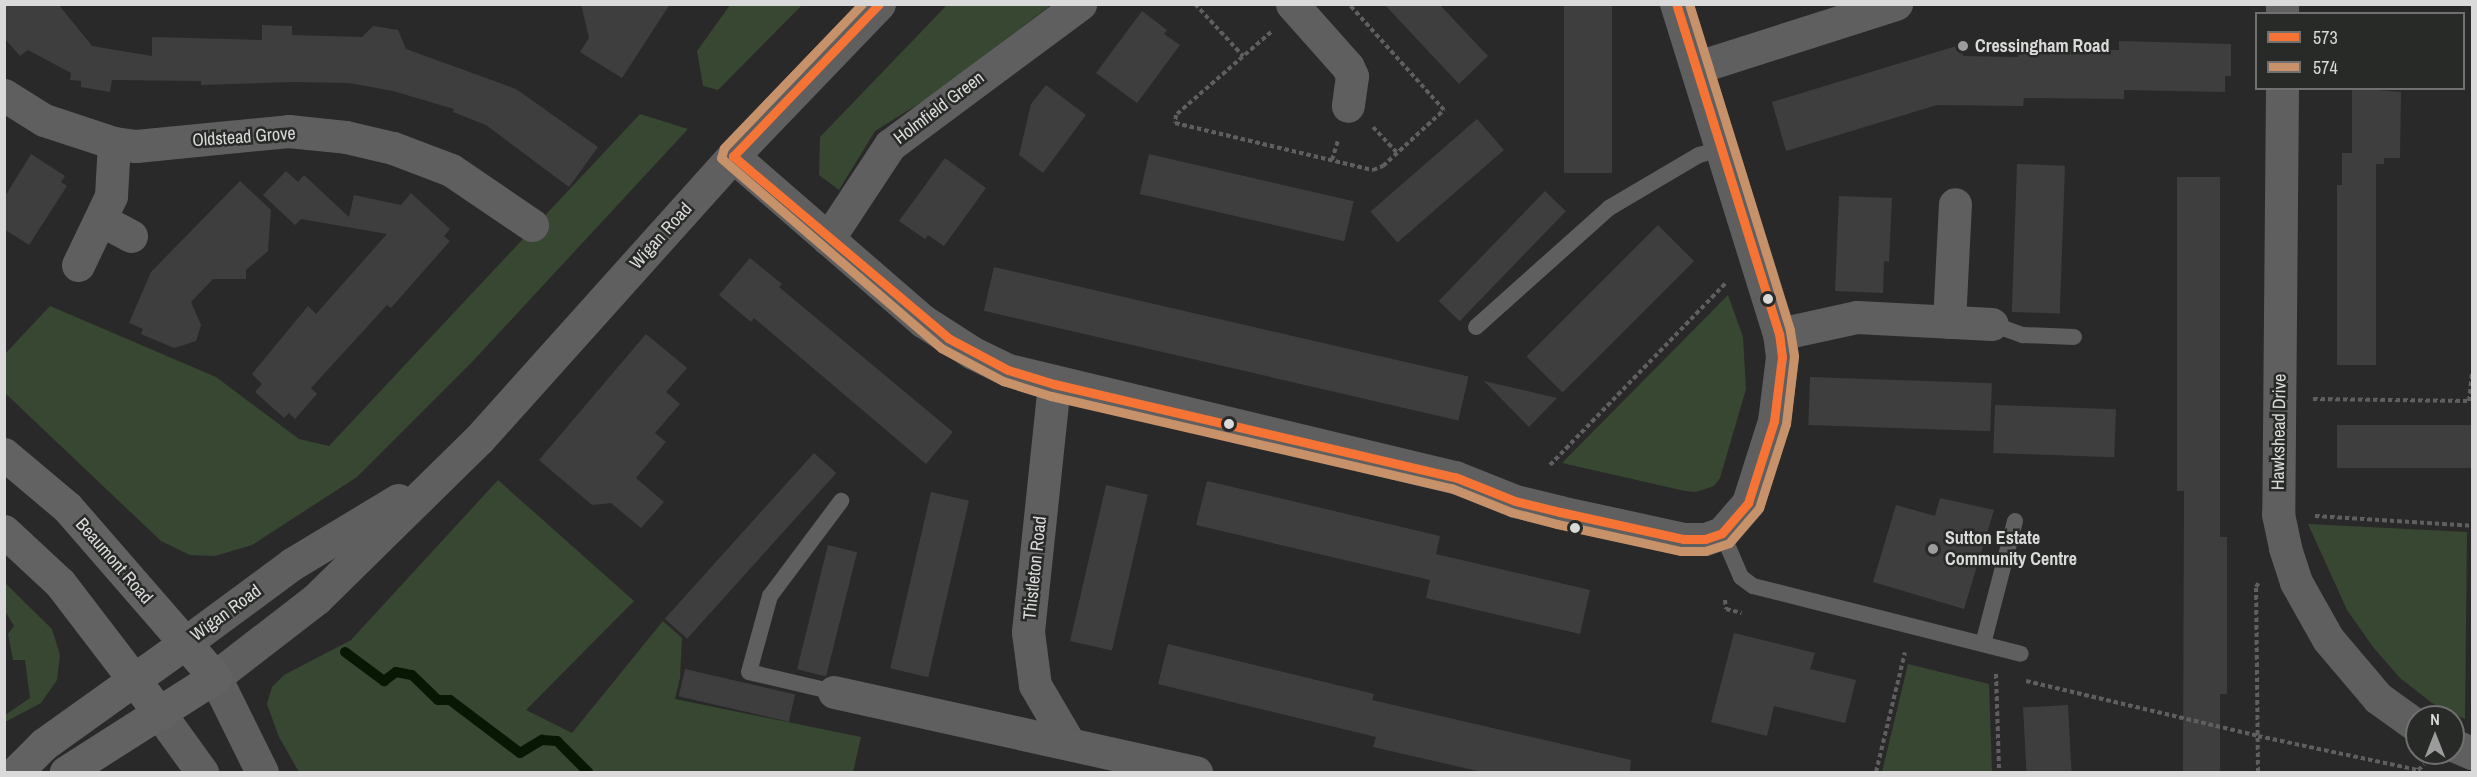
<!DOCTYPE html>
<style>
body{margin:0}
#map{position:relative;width:2477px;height:777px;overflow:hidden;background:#292929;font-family:"Archivo Narrow",sans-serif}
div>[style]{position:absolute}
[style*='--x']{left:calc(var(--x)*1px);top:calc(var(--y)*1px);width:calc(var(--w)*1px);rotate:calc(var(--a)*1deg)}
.green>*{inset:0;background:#384731}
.stream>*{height:10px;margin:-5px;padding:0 5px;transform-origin:5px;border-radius:5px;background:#071704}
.building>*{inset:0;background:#3e3e3e;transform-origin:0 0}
.path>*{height:4px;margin-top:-2px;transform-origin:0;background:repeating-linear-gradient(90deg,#5f5f60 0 4.5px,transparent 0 7.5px)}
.service>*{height:16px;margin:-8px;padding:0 8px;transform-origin:8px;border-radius:8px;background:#5f5f5f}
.minor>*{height:33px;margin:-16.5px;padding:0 16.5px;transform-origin:16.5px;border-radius:16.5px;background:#5f5f5f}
.primary>*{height:33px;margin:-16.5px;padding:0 16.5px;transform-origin:16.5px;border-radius:16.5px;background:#5f5f5f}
.trunk>*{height:33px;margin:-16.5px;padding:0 16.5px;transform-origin:16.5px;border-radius:16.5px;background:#626262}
.bus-1>*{height:9px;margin:-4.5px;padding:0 4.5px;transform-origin:4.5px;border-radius:4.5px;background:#f57335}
.bus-2>*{height:9px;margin:-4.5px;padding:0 4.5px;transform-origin:4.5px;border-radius:4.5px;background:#c7916a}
.dots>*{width:16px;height:16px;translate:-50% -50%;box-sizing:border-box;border:3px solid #282a28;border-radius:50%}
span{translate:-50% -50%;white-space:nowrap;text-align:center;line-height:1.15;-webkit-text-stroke:5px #282a28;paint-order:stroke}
.poi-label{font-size:18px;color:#d9dad9;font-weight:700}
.left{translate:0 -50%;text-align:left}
.street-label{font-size:18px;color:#d9dad9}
.frame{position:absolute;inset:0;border:6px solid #d9dad9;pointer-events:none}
.legend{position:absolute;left:2255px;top:12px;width:210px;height:78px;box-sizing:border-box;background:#282a28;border:2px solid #6f706f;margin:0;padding:8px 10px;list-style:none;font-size:18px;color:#d9dad9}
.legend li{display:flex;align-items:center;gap:12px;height:30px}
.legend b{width:30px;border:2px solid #6f706f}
.north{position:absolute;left:2405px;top:705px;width:60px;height:60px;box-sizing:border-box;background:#282a28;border:2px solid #6f706f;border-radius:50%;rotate:0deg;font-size:16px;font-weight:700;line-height:24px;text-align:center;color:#d9dad9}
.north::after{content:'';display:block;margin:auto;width:21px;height:27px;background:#9b9c9b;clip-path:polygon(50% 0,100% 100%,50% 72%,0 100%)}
</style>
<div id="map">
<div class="green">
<div style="clip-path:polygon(730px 5px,802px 5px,718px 90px,703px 86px,697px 51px)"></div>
<div style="clip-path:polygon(947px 5px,1051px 5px,928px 98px,875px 131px,839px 190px,819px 175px,820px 137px)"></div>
<div style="clip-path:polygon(640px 114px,688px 129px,472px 362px,357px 477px,252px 545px,215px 556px,190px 555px,161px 541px,5px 393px,4px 355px,50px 306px,216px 377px,299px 439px,329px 446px)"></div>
<div style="clip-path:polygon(1728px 295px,1743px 337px,1746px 389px,1720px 478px,1714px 486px,1696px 492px,1685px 491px,1562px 463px)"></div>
<div style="clip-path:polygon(498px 480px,634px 601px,526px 710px,572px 733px,663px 621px,682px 638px,680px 678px,675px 699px,861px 737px,853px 772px,299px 772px,279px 737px,267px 704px,272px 687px,284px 675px,351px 640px)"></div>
<div style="clip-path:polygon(2308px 524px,2467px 532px,2465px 719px,2432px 703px,2400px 678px,2373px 647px,2347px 610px)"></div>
<div style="clip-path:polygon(5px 583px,52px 629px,60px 655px,57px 680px,41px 703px,5px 722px,5px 715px,30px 698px,25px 660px,13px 660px,8px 634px,14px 626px,5px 611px)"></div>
<div style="clip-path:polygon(1908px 664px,1989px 684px,1992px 772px,1882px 772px)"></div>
</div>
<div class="stream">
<div style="--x:345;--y:652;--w:49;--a:36.6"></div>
<div style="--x:384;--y:681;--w:15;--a:-37"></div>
<div style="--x:396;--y:672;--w:16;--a:11"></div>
<div style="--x:412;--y:675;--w:36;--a:44"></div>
<div style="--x:438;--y:700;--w:12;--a:0"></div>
<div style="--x:450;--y:700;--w:88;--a:37.1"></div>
<div style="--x:520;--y:753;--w:26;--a:-31"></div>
<div style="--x:542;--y:740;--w:15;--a:4"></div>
<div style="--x:557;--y:741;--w:44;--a:45"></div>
</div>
<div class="building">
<div style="clip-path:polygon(4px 4px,58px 4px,92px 46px,152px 56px,152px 37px,262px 40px,262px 25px,292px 26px,292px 35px,362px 37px,373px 26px,398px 30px,406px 49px,516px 89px,598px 147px,569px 187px,486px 125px,453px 112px,454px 109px,393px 91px,349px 83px,292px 82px,201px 85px,201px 81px,112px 80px,110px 92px,81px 87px,81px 81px,70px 80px,71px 73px,28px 50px,20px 56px,4px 38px)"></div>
<div style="clip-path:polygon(581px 4px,670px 4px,622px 78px,580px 52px,589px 38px)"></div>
<div style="clip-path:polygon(1384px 4px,1439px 4px,1488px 56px,1459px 84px)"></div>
<div style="left:1564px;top:4px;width:48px;height:169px"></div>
<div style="clip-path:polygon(1142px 11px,1167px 30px,1164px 34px,1180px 45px,1137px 103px,1096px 73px)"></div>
<div style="clip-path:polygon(2119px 41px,2231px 44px,2231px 76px,2225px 76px,2225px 92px,2124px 90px,2124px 99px,2024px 98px,2023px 106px,1937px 105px,1786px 151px,1772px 102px,1963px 44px,1963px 56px,2018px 57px,2019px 47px,2119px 50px)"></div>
<div style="clip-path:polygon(1046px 85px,1086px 115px,1043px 173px,1019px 155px,1031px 104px)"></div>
<div style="clip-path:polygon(2352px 88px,2401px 92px,2400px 158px,2384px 158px,2384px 164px,2376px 164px,2376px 365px,2337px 365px,2337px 185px,2342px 185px,2342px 153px,2352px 153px)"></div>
<div style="left:1477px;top:119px;width:41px;height:141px;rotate:49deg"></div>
<div style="clip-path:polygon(31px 154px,65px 176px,61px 182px,67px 186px,29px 245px,4px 229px,4px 198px)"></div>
<div style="left:1149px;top:154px;width:210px;height:41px;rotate:13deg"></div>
<div style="clip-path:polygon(945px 158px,986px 188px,944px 246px,928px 235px,925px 239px,899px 221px)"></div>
<div style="left:2017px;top:164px;width:48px;height:148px;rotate:2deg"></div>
<div style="clip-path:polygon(286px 171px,298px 182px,304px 175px,349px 217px,354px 195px,401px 205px,411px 193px,450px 229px,444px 236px,450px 241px,391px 308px,387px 305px,311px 388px,317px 394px,295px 419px,289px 413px,284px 418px,255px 392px,262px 384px,252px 374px,308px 306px,316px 314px,387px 234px,301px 219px,295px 225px,263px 195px)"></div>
<div style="clip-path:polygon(2177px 177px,2220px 177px,2220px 537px,2227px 537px,2227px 694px,2220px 694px,2220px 772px,2183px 772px,2184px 491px,2177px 491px)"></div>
<div style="clip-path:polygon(240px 181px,271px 210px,268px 251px,246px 270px,246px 279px,213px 279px,191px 302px,201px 325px,196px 341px,174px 348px,141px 334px,143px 329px,129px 323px,151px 272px)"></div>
<div style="left:1545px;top:191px;width:29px;height:153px;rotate:44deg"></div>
<div style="clip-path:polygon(1839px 196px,1892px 198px,1889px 262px,1884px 261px,1883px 293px,1835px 291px)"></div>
<div style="left:1658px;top:225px;width:51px;height:186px;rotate:45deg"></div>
<div style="clip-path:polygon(750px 258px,782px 284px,779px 287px,953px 432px,926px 464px,754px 318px,751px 322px,719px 295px)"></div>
<div style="left:994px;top:267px;width:487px;height:45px;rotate:13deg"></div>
<div style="clip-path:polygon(646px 334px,687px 368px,666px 392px,680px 404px,655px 433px,666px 442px,636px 478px,664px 502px,641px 528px,611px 503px,592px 505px,539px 460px)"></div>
<div style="left:1810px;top:377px;width:182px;height:48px;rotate:2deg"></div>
<div style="clip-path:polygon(1484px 381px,1557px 398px,1529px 427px)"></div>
<div style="left:1995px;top:405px;width:121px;height:48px;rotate:2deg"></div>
<div style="left:2337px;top:425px;width:135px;height:43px"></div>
<div style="left:814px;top:453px;width:30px;height:223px;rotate:42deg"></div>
<div style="clip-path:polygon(1207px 481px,1440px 536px,1436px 554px,1590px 590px,1580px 634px,1426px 598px,1430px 580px,1196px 525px)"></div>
<div style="left:1106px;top:485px;width:43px;height:160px;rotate:13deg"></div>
<div style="left:931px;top:492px;width:39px;height:181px;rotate:13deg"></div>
<div style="clip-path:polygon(1940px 498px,1994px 510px,1964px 609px,1873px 582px,1896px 505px,1935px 516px)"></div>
<div style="left:828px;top:545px;width:30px;height:128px;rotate:14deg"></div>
<div style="clip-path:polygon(1734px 633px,1815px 653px,1810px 669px,1856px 680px,1845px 723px,1774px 706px,1767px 736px,1711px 722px)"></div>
<div style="clip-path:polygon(1168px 644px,1374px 694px,1372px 700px,1631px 760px,1630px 772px,1482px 772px,1373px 747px,1376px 737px,1158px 684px)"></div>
<div style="left:685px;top:669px;width:113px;height:28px;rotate:13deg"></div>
<div style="left:2068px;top:705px;width:67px;height:45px;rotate:87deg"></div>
</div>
<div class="path">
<div style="--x:1195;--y:4;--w:71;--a:47.3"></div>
<div style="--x:1271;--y:32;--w:126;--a:138.9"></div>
<div style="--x:1176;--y:115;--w:8;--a:97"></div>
<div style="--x:1175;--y:123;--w:204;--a:13.4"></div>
<div style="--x:1373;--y:170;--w:11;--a:-22"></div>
<div style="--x:1383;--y:166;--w:83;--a:-42.6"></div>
<div style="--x:1444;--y:110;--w:142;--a:-131.9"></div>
<div style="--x:1373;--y:127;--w:35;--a:47"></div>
<div style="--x:1332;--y:160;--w:21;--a:-73"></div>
<div style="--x:2313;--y:399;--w:156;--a:0.7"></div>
<div style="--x:2469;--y:401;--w:29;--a:-84"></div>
<div style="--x:1550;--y:465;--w:255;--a:-46"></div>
<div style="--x:2315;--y:516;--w:157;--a:3.6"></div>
<div style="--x:1725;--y:600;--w:9;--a:84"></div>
<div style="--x:1726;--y:609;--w:16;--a:14"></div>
<div style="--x:1996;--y:674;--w:98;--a:88.2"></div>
<div style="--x:2026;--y:681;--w:238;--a:13.3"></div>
<div style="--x:2258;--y:736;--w:164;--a:12"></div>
<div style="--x:2418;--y:770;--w:8;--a:-40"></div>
<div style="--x:1876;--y:772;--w:123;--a:-76.4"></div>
<div style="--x:2258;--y:772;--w:185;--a:-90.6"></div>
<div style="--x:2256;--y:587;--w:6;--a:-59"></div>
</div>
<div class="service">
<div style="--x:1992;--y:324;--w:33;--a:20"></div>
<div style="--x:2023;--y:335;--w:51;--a:2.2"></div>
<div style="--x:1476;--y:327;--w:178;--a:-41.8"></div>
<div style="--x:1609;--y:208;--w:104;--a:-30.5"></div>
<div style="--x:1699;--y:155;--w:25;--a:-16"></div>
<div style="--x:1722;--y:533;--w:48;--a:66.6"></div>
<div style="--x:1741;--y:577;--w:15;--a:37"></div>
<div style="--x:1753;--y:586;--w:276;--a:14.2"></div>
<div style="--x:1983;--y:644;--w:127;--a:-75.4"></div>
<div style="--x:834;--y:692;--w:87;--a:-166.8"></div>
<div style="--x:749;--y:672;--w:79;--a:-74.6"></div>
<div style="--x:770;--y:596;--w:119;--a:-53.2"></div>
</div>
<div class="minor">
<div style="--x:1292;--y:4;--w:84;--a:48.4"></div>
<div style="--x:1348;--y:67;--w:10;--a:66"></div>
<div style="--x:1352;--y:76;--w:30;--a:98"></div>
<div style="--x:2282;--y:14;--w:10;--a:-90"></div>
<div style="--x:1698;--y:67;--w:208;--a:-17.7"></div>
<div style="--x:2282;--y:88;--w:426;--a:90.5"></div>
<div style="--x:2278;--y:514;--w:35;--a:78"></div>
<div style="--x:2285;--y:548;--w:36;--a:72"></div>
<div style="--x:2296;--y:582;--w:65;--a:60.7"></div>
<div style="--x:2328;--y:639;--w:77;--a:49.7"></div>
<div style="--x:2378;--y:698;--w:48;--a:35.7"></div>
<div style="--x:4;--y:95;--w:47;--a:32"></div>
<div style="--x:44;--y:120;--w:74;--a:18.2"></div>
<div style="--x:114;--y:143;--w:22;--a:8"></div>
<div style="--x:136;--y:146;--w:153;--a:-5.6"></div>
<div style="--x:288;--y:131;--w:58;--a:5.9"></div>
<div style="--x:346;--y:137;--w:48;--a:13.2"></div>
<div style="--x:393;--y:148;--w:62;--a:20.8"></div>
<div style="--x:451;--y:170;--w:98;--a:34.2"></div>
<div style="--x:733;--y:156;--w:252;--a:41"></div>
<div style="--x:923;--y:321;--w:59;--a:32.6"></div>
<div style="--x:973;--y:353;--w:39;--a:26"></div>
<div style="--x:1008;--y:370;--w:460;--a:13.5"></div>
<div style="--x:1455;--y:477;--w:65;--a:21.8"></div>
<div style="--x:1515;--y:501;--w:46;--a:13.7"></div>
<div style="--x:1560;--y:512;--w:127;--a:12.3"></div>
<div style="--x:1684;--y:539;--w:21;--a:0"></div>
<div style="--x:1705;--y:539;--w:18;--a:-19"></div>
<div style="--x:1722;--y:533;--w:40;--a:-49"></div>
<div style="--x:1748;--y:503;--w:86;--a:-72.4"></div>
<div style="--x:1774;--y:421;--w:64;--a:-82.9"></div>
<div style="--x:1782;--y:357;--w:23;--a:-97"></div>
<div style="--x:1779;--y:334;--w:346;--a:-107.3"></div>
<div style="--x:101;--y:220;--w:34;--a:28"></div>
<div style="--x:828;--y:239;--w:113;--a:-56.6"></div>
<div style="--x:890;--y:145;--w:237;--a:-36.6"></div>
<div style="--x:78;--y:265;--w:76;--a:-64.4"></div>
<div style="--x:111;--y:196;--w:53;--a:-86.8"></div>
<div style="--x:1949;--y:322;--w:118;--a:-87.1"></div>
<div style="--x:1779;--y:334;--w:80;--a:-12.3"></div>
<div style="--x:1857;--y:317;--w:135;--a:3"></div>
<div style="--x:1054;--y:384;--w:249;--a:96"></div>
<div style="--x:1028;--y:632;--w:53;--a:82.5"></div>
<div style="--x:1035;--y:685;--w:67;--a:59.6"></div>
<div style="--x:215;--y:677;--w:106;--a:63.7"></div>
<div style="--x:834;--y:692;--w:371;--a:12.5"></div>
<div style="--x:160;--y:714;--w:72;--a:54.1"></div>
<div style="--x:2453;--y:745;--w:21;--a:23"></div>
</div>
<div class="primary">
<div style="--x:185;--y:643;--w:133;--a:-36.4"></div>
<div style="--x:292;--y:564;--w:124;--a:-31.1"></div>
<div style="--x:215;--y:677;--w:128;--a:-37.7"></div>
<div style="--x:316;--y:599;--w:228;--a:-44.5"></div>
<div style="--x:479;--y:439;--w:380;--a:-48.1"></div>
<div style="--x:733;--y:156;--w:211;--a:-46.2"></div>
</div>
<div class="trunk">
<div style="--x:4;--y:454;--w:82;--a:40.1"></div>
<div style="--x:67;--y:507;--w:225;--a:49"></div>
<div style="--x:215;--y:677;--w:177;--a:147.5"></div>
<div style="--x:4;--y:531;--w:76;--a:42.9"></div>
<div style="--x:60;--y:583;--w:165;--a:52.6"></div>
<div style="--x:16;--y:772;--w:40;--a:-45"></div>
<div style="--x:44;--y:744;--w:173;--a:-35.6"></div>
</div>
<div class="bus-1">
<div style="--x:879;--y:4;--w:211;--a:133.8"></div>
<div style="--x:733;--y:156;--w:282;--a:40.2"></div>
<div style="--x:948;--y:338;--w:68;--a:28.1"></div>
<div style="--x:1008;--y:370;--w:48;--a:16.9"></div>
<div style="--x:1054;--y:384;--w:412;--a:13.1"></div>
<div style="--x:1455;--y:477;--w:65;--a:21.8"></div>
<div style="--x:1515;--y:501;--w:46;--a:13.7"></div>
<div style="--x:1560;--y:512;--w:127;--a:12.3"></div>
<div style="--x:1684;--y:539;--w:21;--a:0"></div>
<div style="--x:1705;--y:539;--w:18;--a:-19"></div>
<div style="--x:1722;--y:533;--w:40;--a:-49"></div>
<div style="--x:1748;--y:503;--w:86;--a:-72.4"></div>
<div style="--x:1774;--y:421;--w:64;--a:-82.9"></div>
<div style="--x:1782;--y:357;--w:23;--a:-97"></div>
<div style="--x:1779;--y:334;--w:346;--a:-107.3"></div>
</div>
<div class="bus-2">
<div style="--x:862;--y:4;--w:199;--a:133.8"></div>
<div style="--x:724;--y:148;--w:10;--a:107"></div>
<div style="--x:721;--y:158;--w:291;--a:40.8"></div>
<div style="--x:941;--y:348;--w:70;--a:28"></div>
<div style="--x:1003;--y:381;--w:50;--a:17.4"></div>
<div style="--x:1051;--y:396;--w:410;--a:13"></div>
<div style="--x:1451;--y:488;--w:65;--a:21.8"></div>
<div style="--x:1511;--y:512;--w:48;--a:14.6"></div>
<div style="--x:1557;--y:524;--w:127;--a:12.3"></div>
<div style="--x:1681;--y:551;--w:24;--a:0"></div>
<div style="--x:1705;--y:551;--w:25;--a:-18"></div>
<div style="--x:1729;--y:543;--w:46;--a:-49.4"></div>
<div style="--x:1759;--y:508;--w:88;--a:-72.2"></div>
<div style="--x:1786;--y:424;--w:68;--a:-83.3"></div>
<div style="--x:1794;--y:356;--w:26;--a:-99"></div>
<div style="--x:1790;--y:330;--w:341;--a:-107.2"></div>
</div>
<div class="dots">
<div style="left:1963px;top:46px;background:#9b9c9b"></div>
<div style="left:1768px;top:299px;background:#d9dad9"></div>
<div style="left:1229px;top:424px;background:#d9dad9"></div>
<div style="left:1575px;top:528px;background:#d9dad9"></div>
<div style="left:1933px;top:549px;background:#9b9c9b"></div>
</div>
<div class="poi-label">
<span class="left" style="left:1975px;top:46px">Cressingham Road</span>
<span class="left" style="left:1945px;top:549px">Sutton Estate<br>Community Centre</span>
</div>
<div class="street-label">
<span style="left:939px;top:108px;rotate:-37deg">Holmfield Green</span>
<span style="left:244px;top:137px;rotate:-4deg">Oldstead Grove</span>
<span style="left:661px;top:236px;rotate:-48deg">Wigan Road</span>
<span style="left:2279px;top:432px;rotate:-89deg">Hawkshead Drive</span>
<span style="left:114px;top:561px;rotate:49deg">Beaumont Road</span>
<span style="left:1035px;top:568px;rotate:-84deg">Thistleton Road</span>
<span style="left:226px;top:613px;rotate:-36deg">Wigan Road</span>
</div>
<div class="frame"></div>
<ul class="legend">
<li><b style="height:8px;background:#f57335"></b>573</li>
<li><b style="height:8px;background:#c7916a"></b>574</li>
</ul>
<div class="north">N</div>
</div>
